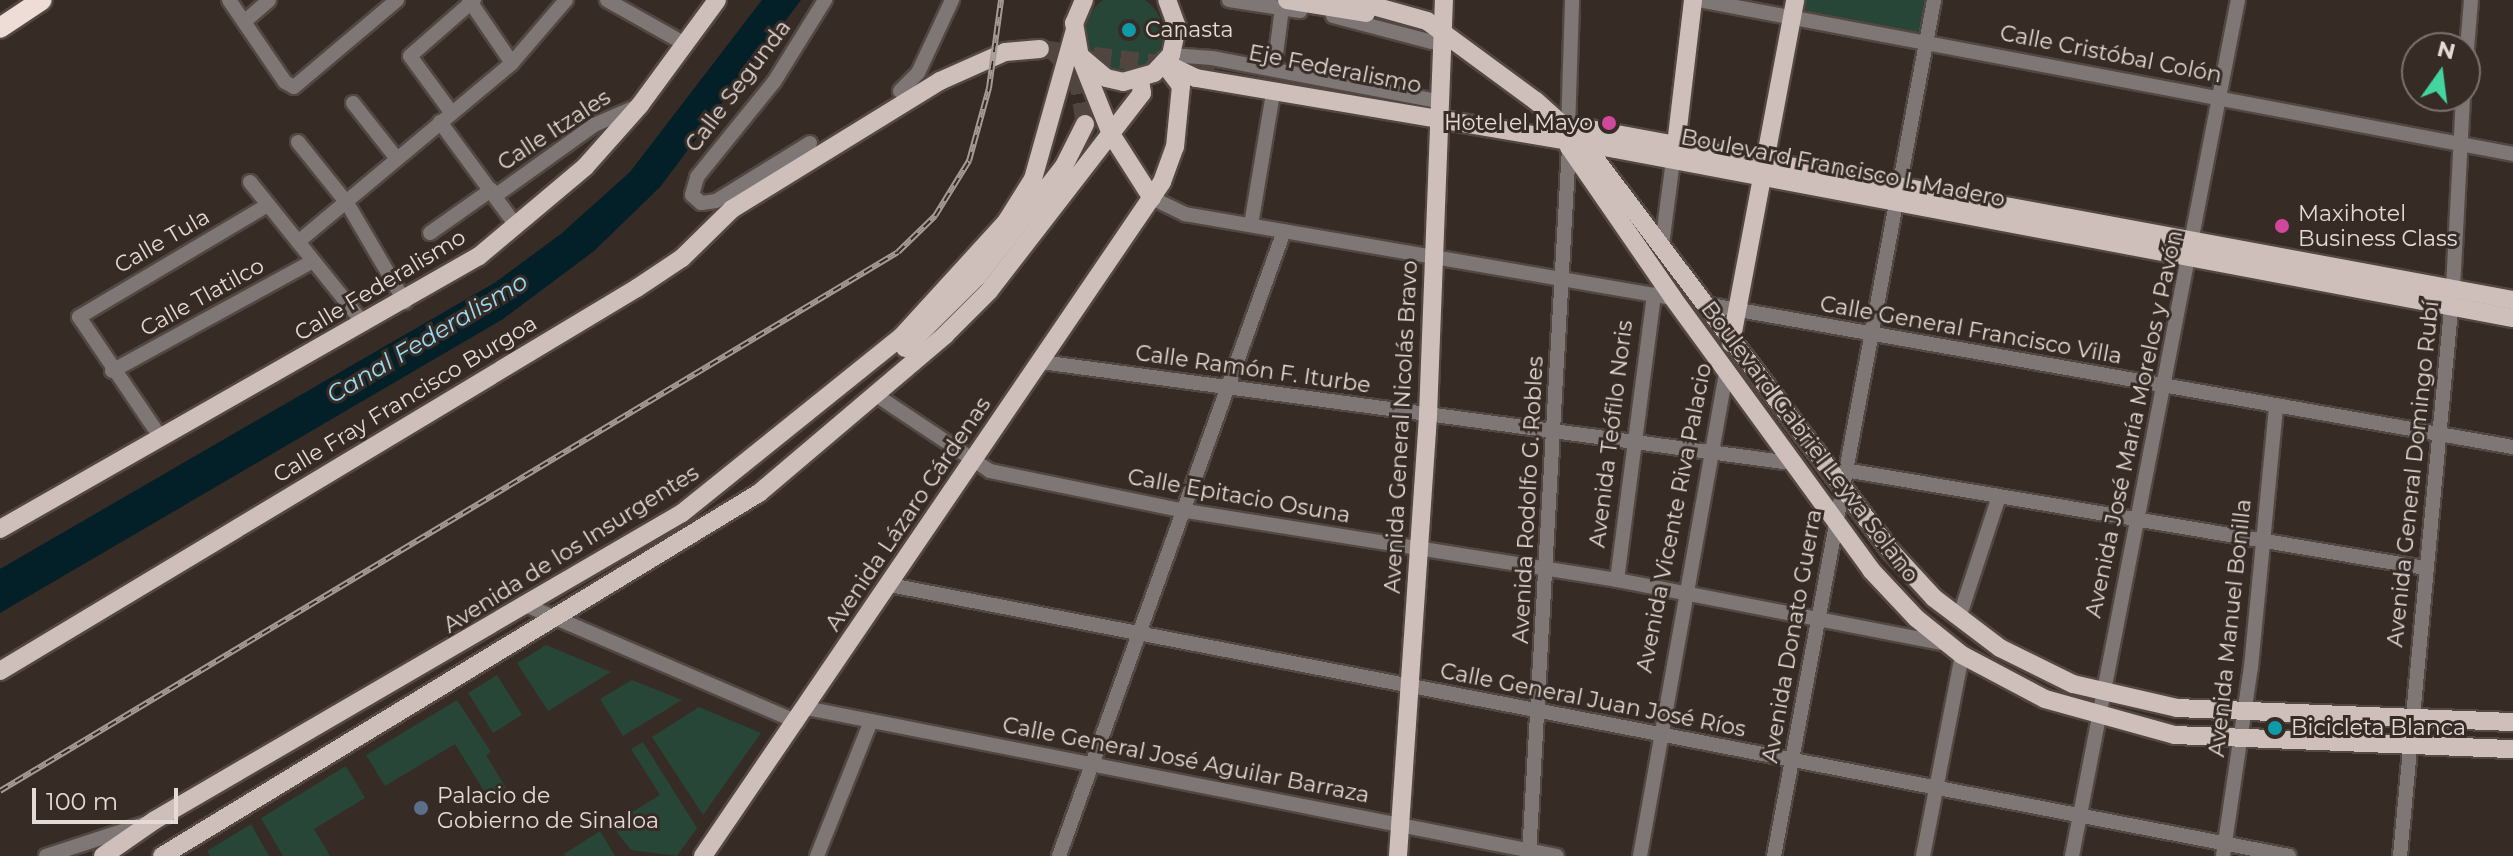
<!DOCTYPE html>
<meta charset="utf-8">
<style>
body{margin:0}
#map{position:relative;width:2513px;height:856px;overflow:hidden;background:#372b25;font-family:Montserrat,sans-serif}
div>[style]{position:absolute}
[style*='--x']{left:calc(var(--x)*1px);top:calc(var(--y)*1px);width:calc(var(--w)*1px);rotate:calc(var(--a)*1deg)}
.green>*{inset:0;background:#274637;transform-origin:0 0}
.round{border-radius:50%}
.water>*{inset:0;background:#031f28}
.major-tunnel>*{height:18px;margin-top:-9px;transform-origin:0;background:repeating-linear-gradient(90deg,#514540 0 18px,transparent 0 27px)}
.roads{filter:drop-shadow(2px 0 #534741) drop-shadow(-2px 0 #534741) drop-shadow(0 2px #534741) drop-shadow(0 -2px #534741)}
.minor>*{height:14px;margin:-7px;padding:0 7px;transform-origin:7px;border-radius:7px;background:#7e7775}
.major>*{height:18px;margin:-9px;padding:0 9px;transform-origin:9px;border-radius:9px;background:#cebfbb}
.highway>*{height:20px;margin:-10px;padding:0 10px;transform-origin:10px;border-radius:10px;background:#eedcd7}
.rail>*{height:6px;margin-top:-3px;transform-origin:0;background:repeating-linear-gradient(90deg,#372b25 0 9px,#a59b96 0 18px);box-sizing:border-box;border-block:2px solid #a59b96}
.dots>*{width:22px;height:22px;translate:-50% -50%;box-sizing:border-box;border:4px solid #372b25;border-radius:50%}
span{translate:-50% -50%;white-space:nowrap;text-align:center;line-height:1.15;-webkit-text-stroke:6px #372b25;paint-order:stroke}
.poi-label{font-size:22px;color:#e4dbd7}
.left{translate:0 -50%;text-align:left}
.right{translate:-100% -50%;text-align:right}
.street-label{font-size:22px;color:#e4dbd7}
.water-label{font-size:24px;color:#96dcf5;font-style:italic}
.north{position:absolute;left:2401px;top:32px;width:80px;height:80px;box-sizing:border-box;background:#372b25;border:2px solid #7c716c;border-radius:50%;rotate:14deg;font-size:22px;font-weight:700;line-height:32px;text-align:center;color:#e4dbd7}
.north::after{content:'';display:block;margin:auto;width:28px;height:36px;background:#43d4a0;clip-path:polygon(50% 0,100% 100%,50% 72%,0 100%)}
.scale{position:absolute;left:32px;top:788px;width:146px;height:36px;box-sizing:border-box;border:4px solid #e4dbd7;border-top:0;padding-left:10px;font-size:24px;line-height:28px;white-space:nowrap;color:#e4dbd7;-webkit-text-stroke:6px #372b25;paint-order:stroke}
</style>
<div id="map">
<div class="green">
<div class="round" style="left:1085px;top:-6px;width:78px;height:78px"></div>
<div style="clip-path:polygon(1802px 0,1929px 0,1923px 34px,1800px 10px)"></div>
<div style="clip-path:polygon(546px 645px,611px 672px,548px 711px,517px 663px)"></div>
<div style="left:497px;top:675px;width:47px;height:34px;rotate:58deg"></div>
<div style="clip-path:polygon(632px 680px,682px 700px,623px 736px,600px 699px)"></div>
<div style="clip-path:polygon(457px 700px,491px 752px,486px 755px,506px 788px,489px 799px,455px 744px,385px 786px,366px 755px)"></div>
<div style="clip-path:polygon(699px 707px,761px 733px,703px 815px,652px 737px)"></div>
<div style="clip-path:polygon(643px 742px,697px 828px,677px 856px,631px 850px,611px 825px,660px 795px,631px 749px)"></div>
<div style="clip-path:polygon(346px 766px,365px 798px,314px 829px,330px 856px,283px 856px,261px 818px)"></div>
<div style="clip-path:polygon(251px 824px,269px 856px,210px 856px,207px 851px)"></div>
<div style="clip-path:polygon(600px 831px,615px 856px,565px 856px,564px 854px)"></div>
</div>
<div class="water">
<div style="clip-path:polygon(762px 0,801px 0,660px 187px,594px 251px,503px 319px,0 613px,0 569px,496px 282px,562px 233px,630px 172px)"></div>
</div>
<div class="major-tunnel">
<div style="--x:1040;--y:49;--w:176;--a:7.2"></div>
<div style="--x:1055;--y:53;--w:32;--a:46"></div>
<div style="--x:1077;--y:76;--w:49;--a:80.5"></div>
</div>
<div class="roads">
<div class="minor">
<div style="--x:229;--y:0;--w:99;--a:55.7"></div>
<div style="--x:285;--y:82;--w:10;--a:29"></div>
<div style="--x:294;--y:87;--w:135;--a:-40.2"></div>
<div style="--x:469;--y:0;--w:76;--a:55.7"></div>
<div style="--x:607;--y:0;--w:90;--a:29.4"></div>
<div style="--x:1229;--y:0;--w:72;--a:8.8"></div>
<div style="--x:1699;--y:0;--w:828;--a:10.71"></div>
<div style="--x:1333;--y:16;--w:102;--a:14.7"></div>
<div style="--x:1432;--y:42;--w:12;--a:-14"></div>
<div style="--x:244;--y:22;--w:33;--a:-41"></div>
<div style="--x:1171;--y:55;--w:41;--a:4.2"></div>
<div style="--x:1212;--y:58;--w:234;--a:10.8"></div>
<div style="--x:1274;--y:69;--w:62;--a:-82.5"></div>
<div style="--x:2465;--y:73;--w:73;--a:-85.3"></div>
<div style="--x:900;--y:91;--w:25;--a:-45"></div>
<div style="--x:918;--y:73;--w:81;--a:-65"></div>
<div style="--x:353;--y:103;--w:71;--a:51.8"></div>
<div style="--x:451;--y:112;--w:69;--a:-126.2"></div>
<div style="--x:410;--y:56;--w:85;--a:-41.2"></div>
<div style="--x:440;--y:122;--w:130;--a:53.7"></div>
<div style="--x:1568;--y:130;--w:130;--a:-88.2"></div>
<div style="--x:298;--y:142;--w:78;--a:51.2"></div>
<div style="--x:347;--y:203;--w:115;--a:59.6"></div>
<div style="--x:810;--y:143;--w:110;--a:148.3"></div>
<div style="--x:716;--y:201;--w:15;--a:172"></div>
<div style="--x:701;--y:203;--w:12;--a:-138"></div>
<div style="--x:692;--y:195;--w:19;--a:-74"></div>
<div style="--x:697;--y:177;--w:122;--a:-51"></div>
<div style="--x:774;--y:82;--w:97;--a:-58.1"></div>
<div style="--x:250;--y:182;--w:182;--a:51.2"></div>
<div style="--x:495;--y:196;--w:122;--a:-35.6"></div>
<div style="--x:594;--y:125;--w:50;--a:-23.5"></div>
<div style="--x:1152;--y:198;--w:37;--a:26"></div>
<div style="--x:1185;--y:214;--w:495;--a:9.8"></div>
<div style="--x:1251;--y:225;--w:134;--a:-80.5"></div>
<div style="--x:430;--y:233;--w:75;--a:-35.2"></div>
<div style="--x:298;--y:242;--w:279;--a:-39.9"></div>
<div style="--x:512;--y:63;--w:83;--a:-49.4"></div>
<div style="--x:1662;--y:245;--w:86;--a:-82.6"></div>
<div style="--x:1705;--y:304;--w:821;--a:10.04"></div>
<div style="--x:1041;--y:362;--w:757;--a:7.67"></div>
<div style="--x:112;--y:371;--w:229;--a:-28.7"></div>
<div style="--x:876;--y:395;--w:137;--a:33.7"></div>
<div style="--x:990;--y:471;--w:194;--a:11.6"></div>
<div style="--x:1180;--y:510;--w:443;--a:9.1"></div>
<div style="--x:1617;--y:580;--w:336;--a:11"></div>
<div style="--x:161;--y:438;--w:146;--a:-124.1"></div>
<div style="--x:79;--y:317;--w:220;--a:-30.7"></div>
<div style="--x:1845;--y:470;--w:588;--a:9.59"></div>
<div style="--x:1617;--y:580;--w:288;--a:-82.6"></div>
<div style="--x:890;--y:585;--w:1425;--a:10.96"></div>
<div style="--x:528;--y:606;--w:293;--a:23.3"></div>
<div style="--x:1959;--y:618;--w:128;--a:-71.8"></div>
<div style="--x:806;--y:708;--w:765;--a:11.15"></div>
<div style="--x:46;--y:856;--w:103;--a:-18.1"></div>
<div style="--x:817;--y:856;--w:145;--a:-68.2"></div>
<div style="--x:1059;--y:856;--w:664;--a:-70.2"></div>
<div style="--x:1529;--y:856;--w:710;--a:-86.77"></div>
<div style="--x:1640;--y:856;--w:493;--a:-79.9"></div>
<div style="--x:1774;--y:856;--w:871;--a:-79.41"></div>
<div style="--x:1923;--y:856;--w:205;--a:-79"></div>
<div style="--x:2072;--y:856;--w:872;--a:-79.03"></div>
<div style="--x:2223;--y:856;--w:191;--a:-81.6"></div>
<div style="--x:2251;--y:667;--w:263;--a:-84.5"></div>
<div style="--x:2400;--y:856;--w:570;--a:-84.67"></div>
<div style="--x:2453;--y:288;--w:192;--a:-87"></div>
</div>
<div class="major">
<div style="--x:1084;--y:0;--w:25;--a:113"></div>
<div style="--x:1074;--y:23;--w:34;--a:80"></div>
<div style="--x:1080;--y:56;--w:34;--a:40"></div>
<div style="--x:1106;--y:78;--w:17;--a:13"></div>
<div style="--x:1123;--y:82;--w:32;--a:-16"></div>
<div style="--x:1154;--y:73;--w:25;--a:-47"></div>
<div style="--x:1171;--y:55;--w:29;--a:-78"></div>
<div style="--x:1177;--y:27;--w:29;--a:-110"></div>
<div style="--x:1287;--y:0;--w:80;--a:9.3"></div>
<div style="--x:1352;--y:0;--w:78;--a:15.6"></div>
<div style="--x:1427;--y:21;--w:135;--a:36.3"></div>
<div style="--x:1536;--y:101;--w:66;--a:41.9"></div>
<div style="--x:1585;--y:145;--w:507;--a:53.02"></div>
<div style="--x:1890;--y:550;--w:65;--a:47.5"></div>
<div style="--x:1934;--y:598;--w:83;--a:37.1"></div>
<div style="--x:2000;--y:648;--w:81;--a:26.3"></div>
<div style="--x:2073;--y:684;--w:107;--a:13"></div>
<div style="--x:2177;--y:708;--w:336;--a:2.4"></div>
<div style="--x:1081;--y:59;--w:81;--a:68.2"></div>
<div style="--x:1111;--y:134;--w:76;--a:57.4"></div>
<div style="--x:1165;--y:63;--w:34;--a:26"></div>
<div style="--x:1196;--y:78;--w:425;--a:9.6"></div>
<div style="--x:1615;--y:149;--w:914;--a:10.66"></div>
<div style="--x:1568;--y:130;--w:22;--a:-3"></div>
<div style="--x:1590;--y:129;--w:939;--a:10.5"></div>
<div style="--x:1568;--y:133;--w:14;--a:86"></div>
<div style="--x:1569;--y:147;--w:183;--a:55.4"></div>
<div style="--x:1673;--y:298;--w:336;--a:53.9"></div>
<div style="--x:1871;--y:570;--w:66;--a:46.8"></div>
<div style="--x:1916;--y:618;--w:59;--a:38.8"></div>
<div style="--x:1962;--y:655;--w:94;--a:27.9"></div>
<div style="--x:2045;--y:699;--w:135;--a:15.5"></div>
<div style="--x:2175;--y:735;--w:338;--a:2.4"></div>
<div style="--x:1676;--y:145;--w:146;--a:-83.3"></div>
<div style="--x:1731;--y:343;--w:349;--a:-79.4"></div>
<div style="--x:905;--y:348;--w:103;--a:-44.6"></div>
<div style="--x:978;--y:276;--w:140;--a:-52"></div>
<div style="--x:1064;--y:166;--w:47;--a:-63.4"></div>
<div style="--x:0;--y:529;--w:551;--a:-29.68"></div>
<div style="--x:479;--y:256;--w:138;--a:-40"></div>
<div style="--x:585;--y:167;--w:83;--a:-48.4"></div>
<div style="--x:640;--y:105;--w:130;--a:-53.7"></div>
<div style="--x:0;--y:671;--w:743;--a:-31.02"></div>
<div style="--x:637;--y:288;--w:54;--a:-33.7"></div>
<div style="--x:682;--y:258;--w:70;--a:-44.4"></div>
<div style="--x:732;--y:209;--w:244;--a:-31.6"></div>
<div style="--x:940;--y:81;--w:71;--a:-24"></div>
<div style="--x:1005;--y:52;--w:35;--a:-5"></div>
<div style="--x:103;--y:856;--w:63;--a:-34.7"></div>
<div style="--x:155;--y:820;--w:610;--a:-30.22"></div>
<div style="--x:682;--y:513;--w:281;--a:-38.8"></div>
<div style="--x:901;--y:337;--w:156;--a:-47.6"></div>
<div style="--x:1006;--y:222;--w:51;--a:-57.9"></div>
<div style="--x:1033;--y:179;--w:152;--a:-74.3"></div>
<div style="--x:162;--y:856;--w:699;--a:-31.3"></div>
<div style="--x:759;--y:493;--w:244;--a:-40.3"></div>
<div style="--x:945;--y:335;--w:62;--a:-45"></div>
<div style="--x:989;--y:291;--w:250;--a:-52.3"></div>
<div style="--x:1142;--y:93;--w:13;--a:-99"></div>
<div style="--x:703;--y:856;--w:815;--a:-55.74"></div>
<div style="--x:1162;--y:182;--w:37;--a:-70"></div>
<div style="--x:1175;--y:147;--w:61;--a:-84.4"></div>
<div style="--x:1181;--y:86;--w:25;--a:-127"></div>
<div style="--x:1398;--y:856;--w:442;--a:-86.1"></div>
<div style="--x:1428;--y:415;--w:415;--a:-87.8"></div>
</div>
<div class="highway">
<div style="--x:0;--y:28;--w:50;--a:-33.7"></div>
</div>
</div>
<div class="rail">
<div style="--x:0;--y:791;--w:1047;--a:-30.97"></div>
<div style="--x:898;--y:252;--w:52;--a:-44.2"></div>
<div style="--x:935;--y:216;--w:65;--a:-58.3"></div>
<div style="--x:969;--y:161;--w:76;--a:-74.7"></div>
<div style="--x:989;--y:88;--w:89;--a:-82.2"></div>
</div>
<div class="dots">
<div style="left:1129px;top:30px;background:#0f9aa8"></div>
<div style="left:1609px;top:123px;background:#d1479c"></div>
<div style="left:2282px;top:226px;background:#d1479c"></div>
<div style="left:2275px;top:728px;background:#0f9aa8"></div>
<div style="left:421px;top:808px;background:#5c6f8a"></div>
</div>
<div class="poi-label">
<span class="left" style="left:1145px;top:30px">Canasta</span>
<span class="right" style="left:1593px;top:123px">Hotel el Mayo</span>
<span class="left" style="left:2298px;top:226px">Maxihotel<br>Business Class</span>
<span class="left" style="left:2291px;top:728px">Bicicleta Blanca</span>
<span class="left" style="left:437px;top:808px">Palacio de<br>Gobierno de Sinaloa</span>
</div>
<div class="street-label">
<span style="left:2111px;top:54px;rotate:11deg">Calle Cristóbal Colón</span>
<span style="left:1335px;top:69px;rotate:11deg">Eje Federalismo</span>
<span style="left:738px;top:86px;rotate:-53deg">Calle Segunda</span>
<span style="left:554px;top:130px;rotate:-33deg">Calle Itzales</span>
<span style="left:1843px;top:168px;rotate:11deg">Boulevard Francisco I. Madero</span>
<span style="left:162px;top:241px;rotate:-30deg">Calle Tula</span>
<span style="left:380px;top:285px;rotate:-31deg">Calle Federalismo</span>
<span style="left:202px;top:297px;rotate:-29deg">Calle Tlatilco</span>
<span style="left:1971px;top:330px;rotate:10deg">Calle General Francisco Villa</span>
<span style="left:1253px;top:369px;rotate:8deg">Calle Ramón F. Iturbe</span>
<span style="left:405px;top:399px;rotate:-31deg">Calle Fray Francisco Burgoa</span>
<span style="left:2134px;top:424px;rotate:-78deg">Avenida José María Morelos y Pavón</span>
<span style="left:1401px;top:427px;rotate:-87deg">Avenida General Nicolás Bravo</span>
<span style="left:1611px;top:434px;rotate:-83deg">Avenida Teófilo Noris</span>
<span style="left:1810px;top:442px;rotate:53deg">Boulevard Gabriel Leyva Solano</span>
<span style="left:2413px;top:474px;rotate:-84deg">Avenida General Domingo Rubí</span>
<span style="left:1239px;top:496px;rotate:10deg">Calle Epitacio Osuna</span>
<span style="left:1528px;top:500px;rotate:-87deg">Avenida Rodolfo G. Robles</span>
<span style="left:908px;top:514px;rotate:-56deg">Avenida Lázaro Cárdenas</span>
<span style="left:1674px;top:518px;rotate:-79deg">Avenida Vicente Riva Palacio</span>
<span style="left:571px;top:549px;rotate:-32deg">Avenida de los Insurgentes</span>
<span style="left:2230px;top:628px;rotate:-84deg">Avenida Manuel Bonilla</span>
<span style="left:1792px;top:636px;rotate:-80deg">Avenida Donato Guerra</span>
<span style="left:1593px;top:700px;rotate:11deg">Calle General Juan José Ríos</span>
<span style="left:1186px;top:760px;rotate:11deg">Calle General José Aguilar Barraza</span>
</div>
<div class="water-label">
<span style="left:427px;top:338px;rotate:-31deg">Canal Federalismo</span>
</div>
<div class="north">N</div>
<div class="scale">100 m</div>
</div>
